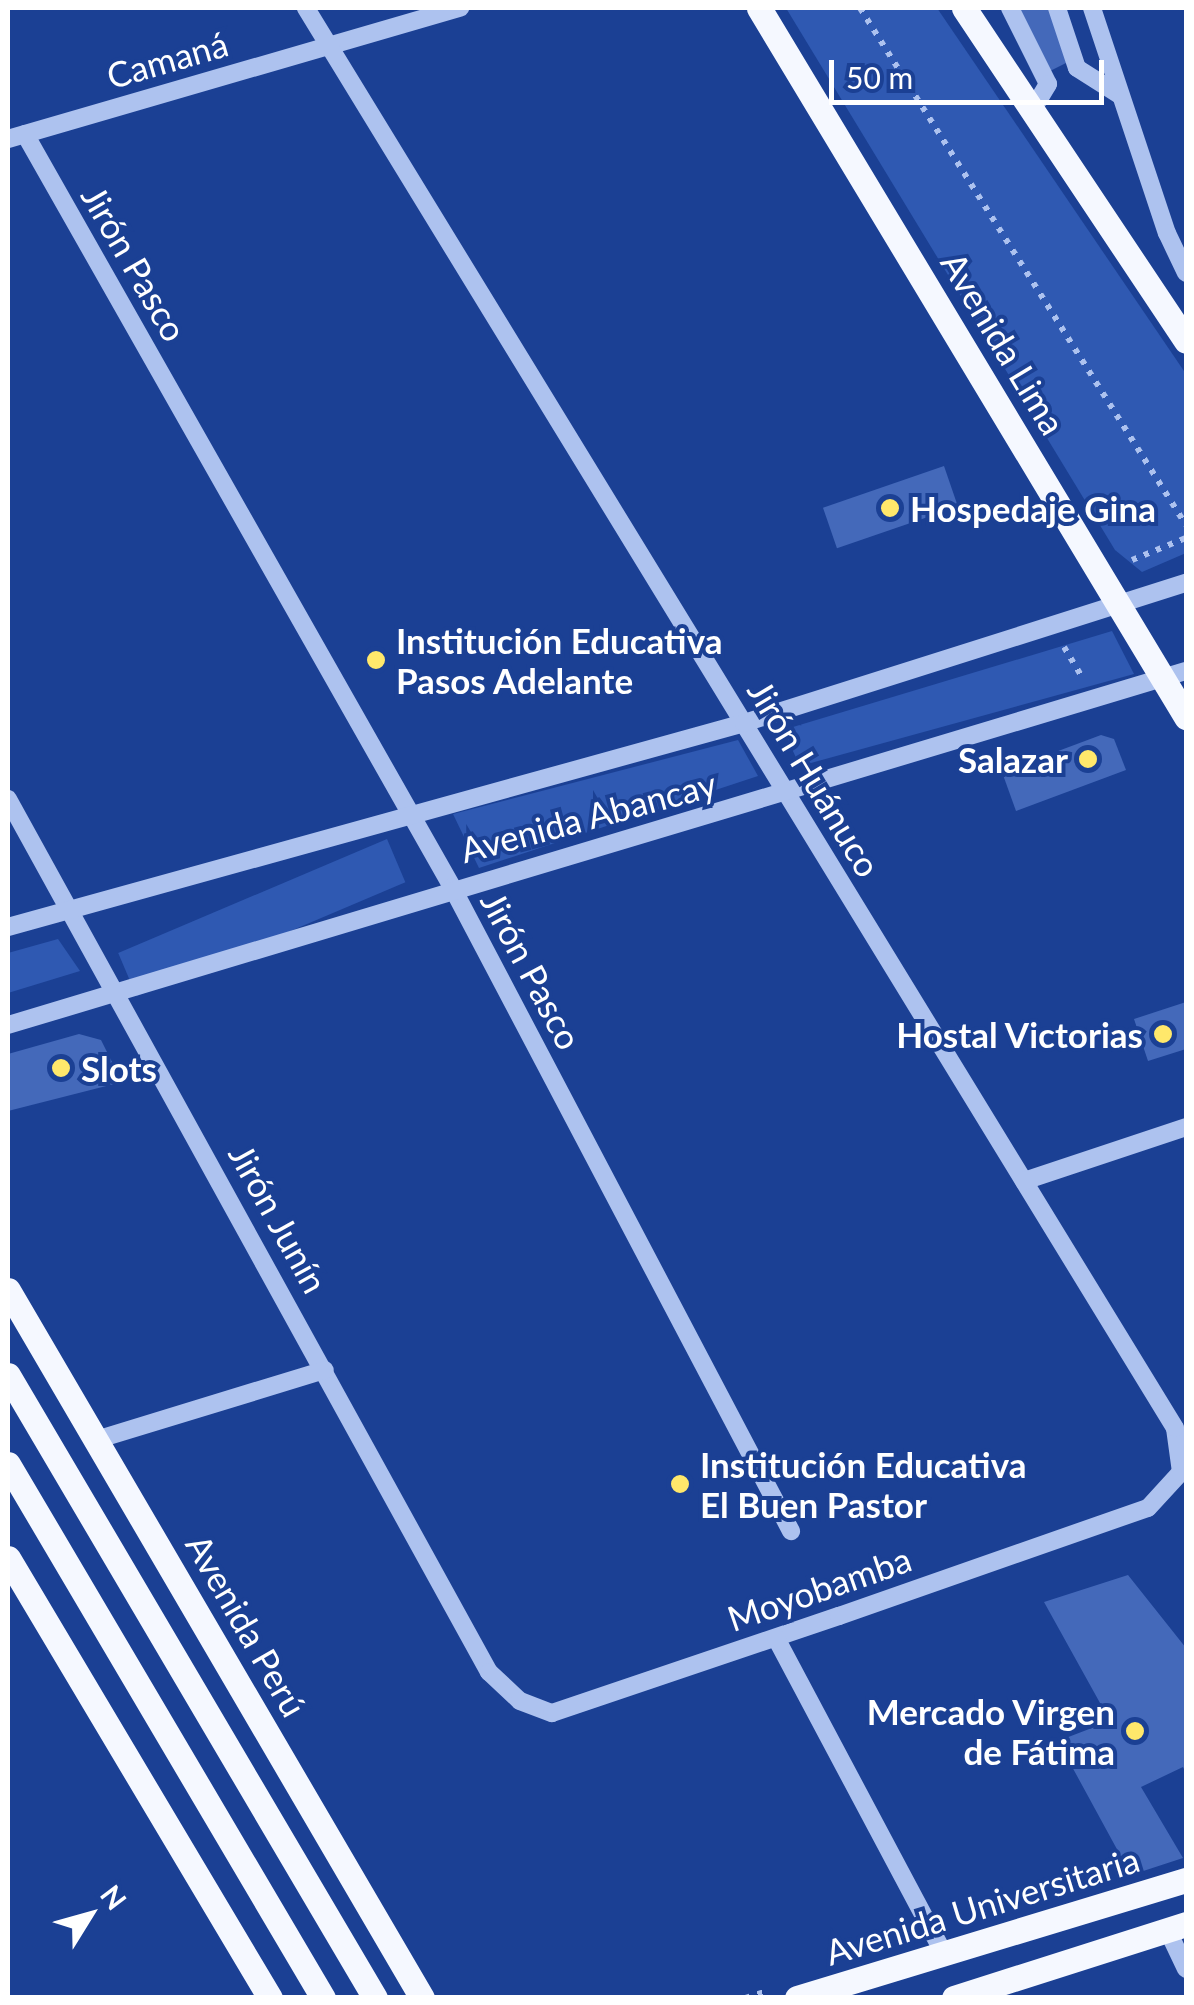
<!DOCTYPE html>
<meta charset="utf-8">
<style>
body{margin:0}
#map{position:relative;width:1194px;height:2005px;overflow:hidden;background:#1b4094;font-family:Lato,sans-serif}
div>[style]{position:absolute}
[style*='--x']{left:calc(var(--x)*1px);top:calc(var(--y)*1px);width:calc(var(--w)*1px);rotate:calc(var(--a)*1deg)}
.green>*{inset:0;background:#2f59b2;transform-origin:0 0}
.building>*{inset:0;background:#4469ba;transform-origin:0 0}
.path>*{height:6px;margin-top:-3px;transform-origin:0;background:repeating-linear-gradient(90deg,#adc2ef 0 5px,transparent 0 13px)}
.minor>*{height:18px;margin:-9px;padding:0 9px;transform-origin:9px;border-radius:9px;background:#adc2ef}
.major>*{height:25px;margin:-12.5px;padding:0 12.5px;transform-origin:12.5px;border-radius:12.5px;background:#f5f8ff}
.dots>*{width:28px;height:28px;translate:-50% -50%;box-sizing:border-box;border:5px solid #1b4094;border-radius:50%}
span{translate:-50% -50%;white-space:nowrap;text-align:center;line-height:1.15;-webkit-text-stroke:8px #1b4094;paint-order:stroke}
.street-label{font-size:35px;color:#fff}
.poi-label{font-size:35px;color:#fff;font-weight:700}
.left{translate:0 -50%;text-align:left}
.right{translate:-100% -50%;text-align:right}
.frame{position:absolute;inset:0;border:10px solid #fff;pointer-events:none}
.north{position:absolute;left:40px;top:1865px;width:100px;height:100px;-webkit-text-stroke:8px #1b4094;paint-order:stroke;rotate:53deg;font-size:28px;font-weight:700;line-height:40px;text-align:center;color:#fff}
.north::after{content:'';display:block;margin:auto;width:35px;height:45px;background:#fff;clip-path:polygon(50% 0,100% 100%,50% 72%,0 100%)}
.scale{position:absolute;left:829px;top:60px;width:275px;height:45px;box-sizing:border-box;border:5px solid #fff;border-top:0;padding-left:12px;font-size:30px;line-height:35px;white-space:nowrap;color:#fff;-webkit-text-stroke:8px #1b4094;paint-order:stroke}
</style>
<div id="map">
<div class="green">
<div style="clip-path:polygon(786px 8px,937px 8px,1186px 374px,1186px 553px,1142px 572px,1115px 550px)"></div>
<div style="clip-path:polygon(1112px 631px,1134px 674px,800px 766px,783px 730px)"></div>
<div style="clip-path:polygon(738px 740px,758px 776px,479px 868px,453px 814px)"></div>
<div style="left:387px;top:839px;width:47px;height:292px;rotate:67deg"></div>
<div style="clip-path:polygon(58px 939px,80px 971px,8px 993px,8px 953px)"></div>
</div>
<div class="building">
<div style="clip-path:polygon(1014px 8px,1050px 8px,1072px 60px,1046px 73px)"></div>
<div style="left:944px;top:466px;width:43px;height:128px;rotate:71deg"></div>
<div style="clip-path:polygon(1101px 735px,1114px 739px,1126px 770px,1016px 811px,1002px 772px)"></div>
<div style="clip-path:polygon(1186px 1002px,1186px 1049px,1148px 1061px,1134px 1019px)"></div>
<div style="clip-path:polygon(79px 1034px,101px 1040px,122px 1082px,8px 1111px,8px 1054px)"></div>
<div style="clip-path:polygon(1128px 1575px,1186px 1648px,1186px 1773px,1183px 1767px,1141px 1787px,1183px 1858px,1131px 1875px,1058px 1741px,1110px 1721px,1044px 1602px)"></div>
</div>
<div class="path">
<div style="--x:860;--y:8;--w:611;--a:57.77"></div>
<div style="--x:1132;--y:560;--w:58;--a:-22.2"></div>
<div style="--x:1064;--y:647;--w:33;--a:59"></div>
<div style="--x:745;--y:1998;--w:24;--a:-17"></div>
</div>
<div class="minor">
<div style="--x:1010;--y:8;--w:85;--a:63.4"></div>
<div style="--x:1048;--y:84;--w:31;--a:121"></div>
<div style="--x:1057;--y:8;--w:63;--a:71.6"></div>
<div style="--x:1077;--y:68;--w:49;--a:32.4"></div>
<div style="--x:1092;--y:8;--w:237;--a:71.6"></div>
<div style="--x:1167;--y:233;--w:44;--a:64.6"></div>
<div style="--x:25;--y:134;--w:866;--a:60.44"></div>
<div style="--x:452;--y:887;--w:728;--a:62.24"></div>
<div style="--x:8;--y:139;--w:471;--a:-16.2"></div>
<div style="--x:8;--y:799;--w:997;--a:61.15"></div>
<div style="--x:489;--y:1672;--w:42;--a:43.1"></div>
<div style="--x:520;--y:1701;--w:34;--a:21"></div>
<div style="--x:552;--y:1713;--w:303;--a:-18.7"></div>
<div style="--x:839;--y:1616;--w:327;--a:-19.3"></div>
<div style="--x:1148;--y:1508;--w:49;--a:-47.5"></div>
<div style="--x:1181;--y:1472;--w:44;--a:-97.8"></div>
<div style="--x:1175;--y:1428;--w:1665;--a:-121.47"></div>
<div style="--x:8;--y:927;--w:764;--a:-15.49"></div>
<div style="--x:744;--y:723;--w:464;--a:-17.6"></div>
<div style="--x:8;--y:1025;--w:1230;--a:-16.73"></div>
<div style="--x:1024;--y:1181;--w:171;--a:-18.4"></div>
<div style="--x:99;--y:1439;--w:236;--a:-17"></div>
<div style="--x:776;--y:1638;--w:358;--a:62"></div>
<div style="--x:1167;--y:1929;--w:44;--a:64.6"></div>
</div>
<div class="major">
<div style="--x:759;--y:8;--w:828;--a:58.94"></div>
<div style="--x:964;--y:8;--w:400;--a:56.3"></div>
<div style="--x:8;--y:1290;--w:820;--a:59.68"></div>
<div style="--x:8;--y:1375;--w:723;--a:59.5"></div>
<div style="--x:8;--y:1464;--w:620;--a:59.46"></div>
<div style="--x:8;--y:1558;--w:512;--a:59.23"></div>
<div style="--x:797;--y:1998;--w:407;--a:-16.9"></div>
<div style="--x:954;--y:1998;--w:244;--a:-17.7"></div>
</div>
<div class="dots">
<div style="left:890px;top:508px;background:#ffe86b"></div>
<div style="left:376px;top:660px;background:#ffe86b"></div>
<div style="left:1088px;top:759px;background:#ffe86b"></div>
<div style="left:1163px;top:1034px;background:#ffe86b"></div>
<div style="left:61px;top:1068px;background:#ffe86b"></div>
<div style="left:680px;top:1484px;background:#ffe86b"></div>
<div style="left:1135px;top:1731px;background:#ffe86b"></div>
</div>
<div class="street-label">
<span style="left:167px;top:59px;rotate:-16deg">Camaná</span>
<span style="left:135px;top:263px;rotate:60deg">Jirón Pasco</span>
<span style="left:1004px;top:343px;rotate:59deg">Avenida Lima</span>
<span style="left:815px;top:778px;rotate:59deg">Jirón Huánuco</span>
<span style="left:588px;top:816px;rotate:-15deg">Avenida Abancay</span>
<span style="left:532px;top:970px;rotate:62deg">Jirón Pasco</span>
<span style="left:279px;top:1218px;rotate:61deg">Jirón Junín</span>
<span style="left:819px;top:1588px;rotate:-19deg">Moyobamba</span>
<span style="left:247px;top:1625px;rotate:60deg">Avenida Perú</span>
<span style="left:982px;top:1905px;rotate:-17deg">Avenida Universitaria</span>
</div>
<div class="poi-label">
<span class="left" style="left:910px;top:508px">Hospedaje Gina</span>
<span class="left" style="left:396px;top:660px">Institución Educativa<br>Pasos Adelante</span>
<span class="right" style="left:1068px;top:759px">Salazar</span>
<span class="right" style="left:1143px;top:1034px">Hostal Victorias</span>
<span class="left" style="left:81px;top:1068px">Slots</span>
<span class="left" style="left:700px;top:1484px">Institución Educativa<br>El Buen Pastor</span>
<span class="right" style="left:1115px;top:1731px">Mercado Virgen<br>de Fátima</span>
</div>
<div class="frame"></div>
<div class="north">N</div>
<div class="scale">50 m</div>
</div>
